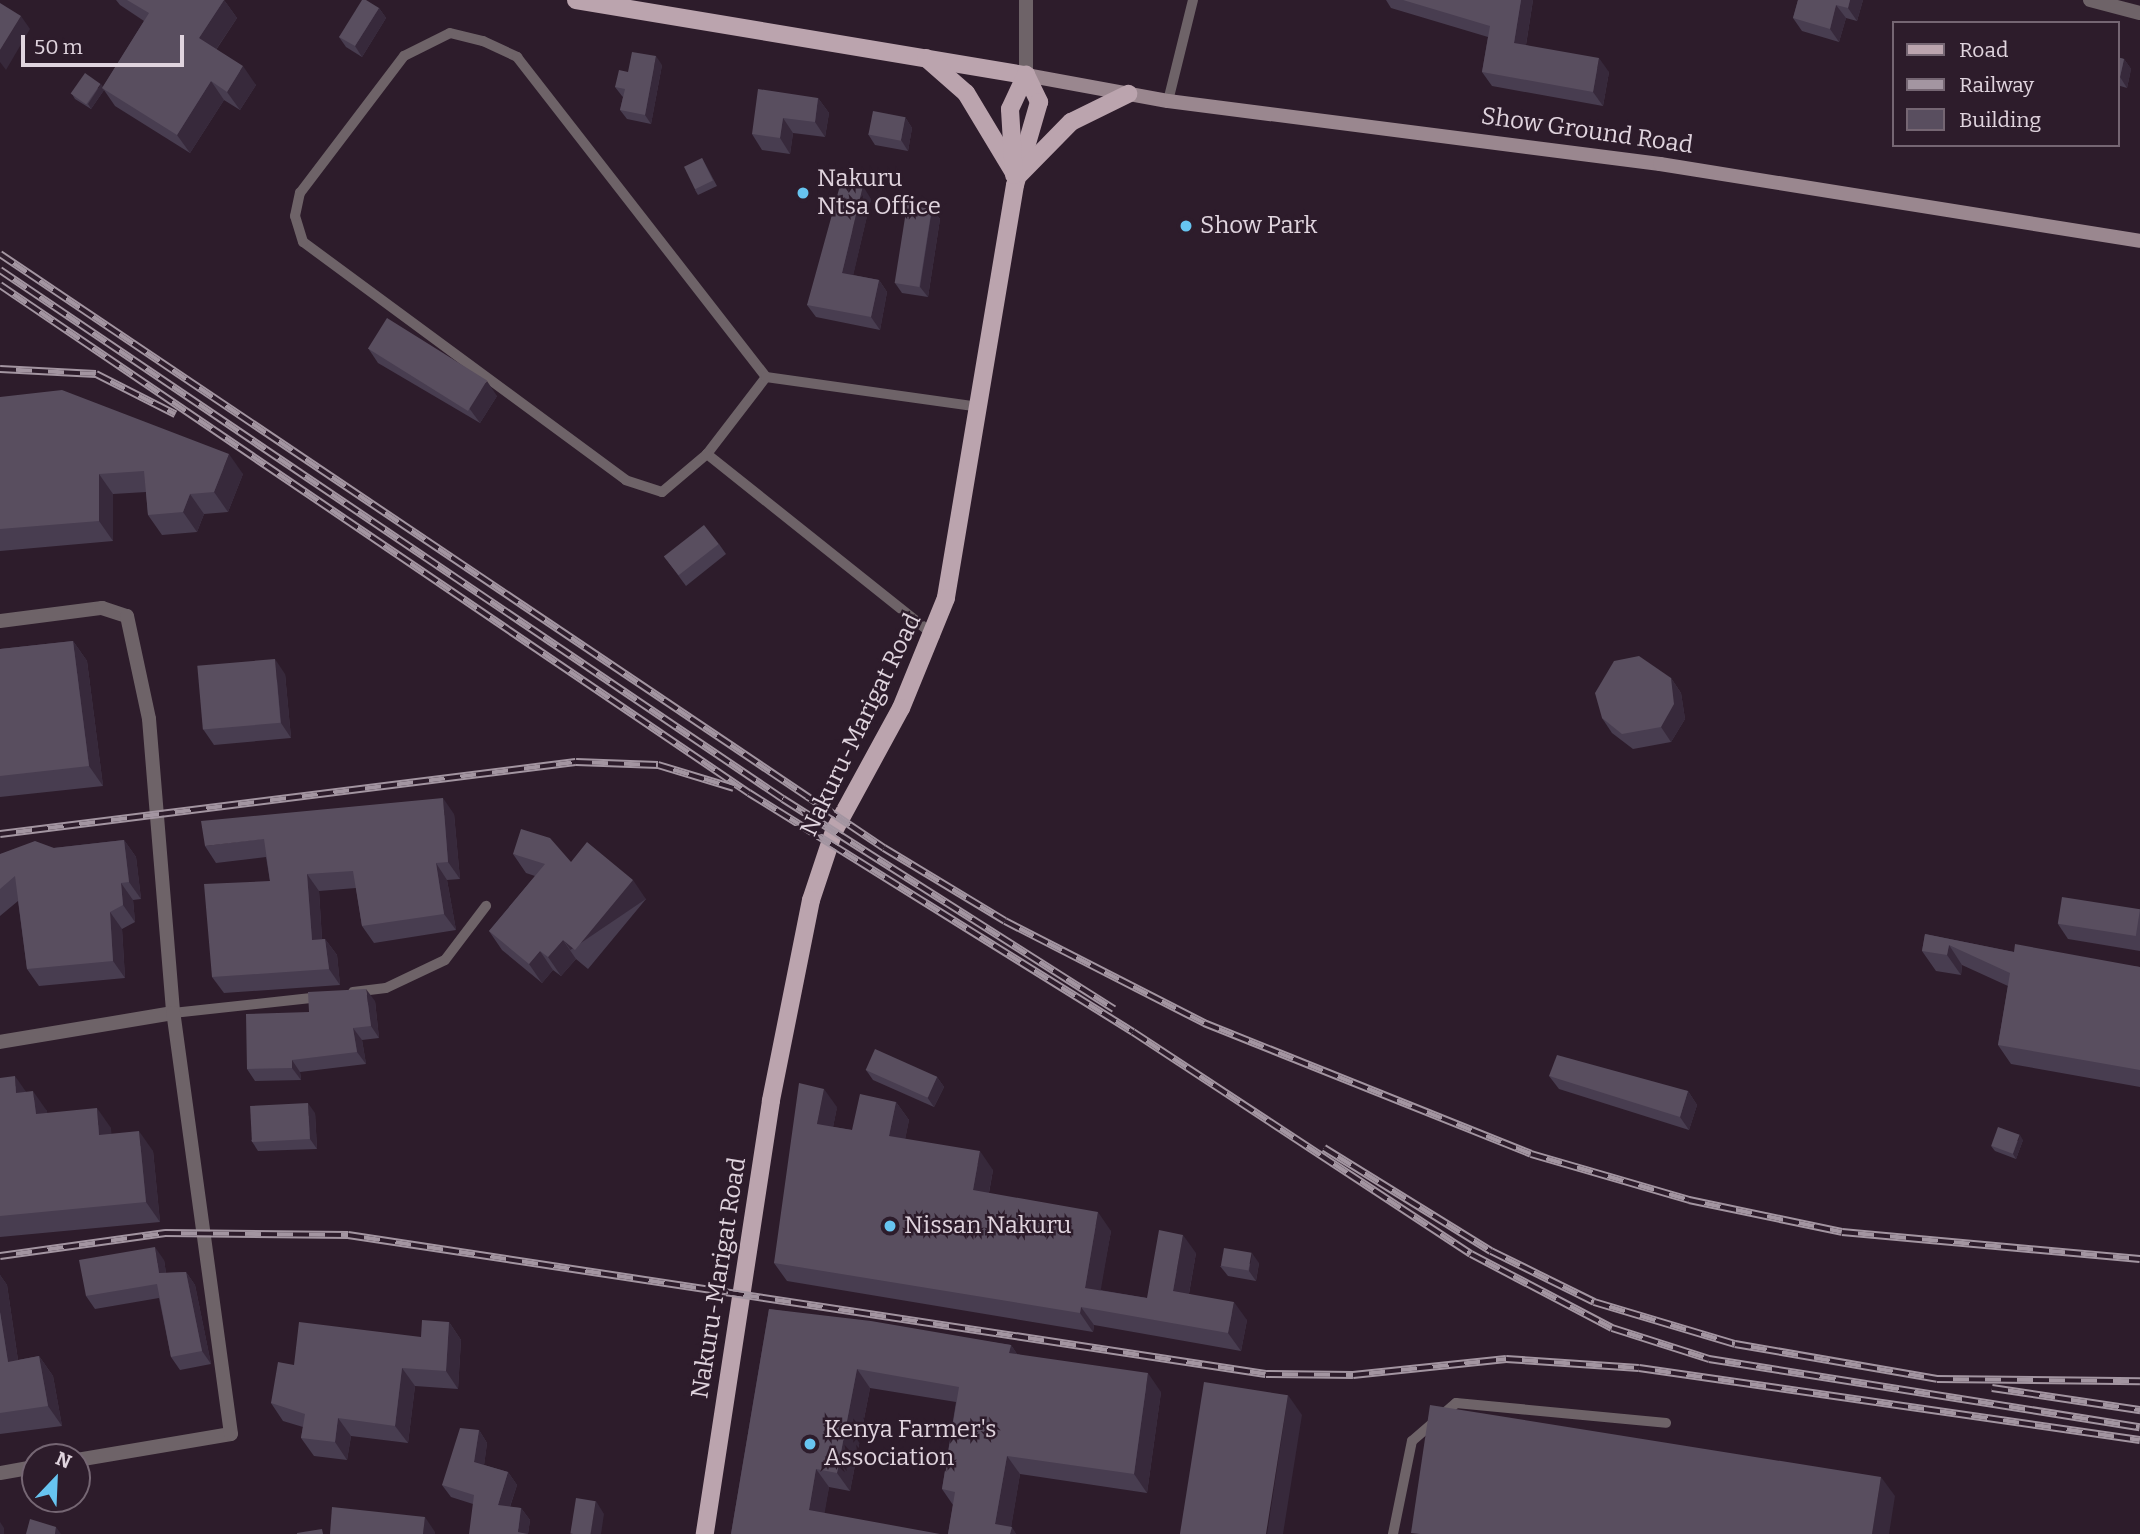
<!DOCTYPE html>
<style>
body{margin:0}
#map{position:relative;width:2140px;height:1534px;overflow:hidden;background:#2d1c2b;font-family:Bitter,serif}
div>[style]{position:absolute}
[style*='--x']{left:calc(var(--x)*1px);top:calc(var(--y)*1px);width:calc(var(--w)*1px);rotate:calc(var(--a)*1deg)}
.lane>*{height:10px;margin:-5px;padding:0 5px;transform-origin:5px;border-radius:5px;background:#6e6368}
.street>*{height:14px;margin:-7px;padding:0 7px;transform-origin:7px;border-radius:7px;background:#6e6368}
.secondary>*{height:14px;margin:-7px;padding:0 7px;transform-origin:7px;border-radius:7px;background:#9a878f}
.primary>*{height:18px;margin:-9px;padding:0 9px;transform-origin:9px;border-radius:9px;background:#bba4ae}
.rail>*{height:8px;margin-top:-4px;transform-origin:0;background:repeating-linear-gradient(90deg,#2d1c2b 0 16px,#a395a1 0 32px);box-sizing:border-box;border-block:2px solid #a395a1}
.wall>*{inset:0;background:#483d50}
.shaded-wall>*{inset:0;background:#37293b;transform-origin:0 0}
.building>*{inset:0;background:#594e5f;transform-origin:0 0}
.dots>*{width:19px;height:19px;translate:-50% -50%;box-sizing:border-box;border:4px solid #2d1c2b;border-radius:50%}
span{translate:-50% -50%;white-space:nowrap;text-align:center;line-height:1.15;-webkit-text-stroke:5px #2d1c2b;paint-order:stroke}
.street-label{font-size:24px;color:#e0d4de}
.poi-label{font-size:24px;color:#e0d4de}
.left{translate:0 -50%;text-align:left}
.legend{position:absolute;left:1892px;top:21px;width:228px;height:126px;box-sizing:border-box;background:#2d1c2b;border:2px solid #756673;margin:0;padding:9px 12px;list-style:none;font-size:21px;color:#e0d4de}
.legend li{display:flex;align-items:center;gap:14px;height:35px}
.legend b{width:35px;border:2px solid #756673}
.north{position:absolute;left:21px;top:1443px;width:70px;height:70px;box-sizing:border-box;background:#2d1c2b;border:2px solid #756673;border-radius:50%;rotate:23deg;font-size:19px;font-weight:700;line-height:28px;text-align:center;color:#e0d4de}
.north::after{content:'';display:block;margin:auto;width:24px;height:32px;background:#67c4f0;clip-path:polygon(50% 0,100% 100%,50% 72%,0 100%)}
.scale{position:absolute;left:21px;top:35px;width:163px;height:32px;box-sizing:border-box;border:4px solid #e0d4de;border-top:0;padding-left:9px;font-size:21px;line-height:24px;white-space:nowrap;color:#e0d4de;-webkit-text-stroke:5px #2d1c2b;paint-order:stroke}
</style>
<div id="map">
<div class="lane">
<div style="--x:1168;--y:101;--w:104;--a:-76.1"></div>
<div style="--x:707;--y:454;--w:97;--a:-52.5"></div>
<div style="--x:935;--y:636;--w:292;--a:-141.4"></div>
<div style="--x:707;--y:454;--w:59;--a:139.8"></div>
<div style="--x:662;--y:492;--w:38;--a:-162"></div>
<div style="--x:626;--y:480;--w:401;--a:-143.6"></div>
<div style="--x:303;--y:242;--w:27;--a:-107"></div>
<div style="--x:295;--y:216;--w:24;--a:-78"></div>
<div style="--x:300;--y:193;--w:172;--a:-52.8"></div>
<div style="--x:404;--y:56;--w:51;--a:-26.6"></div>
<div style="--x:450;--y:33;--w:34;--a:14"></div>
<div style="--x:483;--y:41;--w:38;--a:25"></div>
<div style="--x:517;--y:57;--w:405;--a:52.1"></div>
<div style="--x:766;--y:377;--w:215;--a:8"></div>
<div style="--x:353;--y:992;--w:33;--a:-7"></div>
<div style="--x:386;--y:988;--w:65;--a:-25.4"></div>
<div style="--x:445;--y:960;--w:68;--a:-52.8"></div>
<div style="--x:173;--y:1013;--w:148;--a:-6.2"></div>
<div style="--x:1393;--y:1534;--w:95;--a:-78.5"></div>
<div style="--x:1412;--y:1441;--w:58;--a:-40.8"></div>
<div style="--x:1456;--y:1403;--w:211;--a:5.4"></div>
</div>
<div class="street">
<div style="--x:2090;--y:0;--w:52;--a:14.6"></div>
<div style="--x:1026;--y:75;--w:75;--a:-90"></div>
<div style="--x:0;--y:621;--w:103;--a:-7.3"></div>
<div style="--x:102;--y:608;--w:26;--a:18"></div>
<div style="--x:127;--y:616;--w:105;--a:77.9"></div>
<div style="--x:149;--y:719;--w:295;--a:85.3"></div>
<div style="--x:173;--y:1013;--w:175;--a:170.5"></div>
<div style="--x:77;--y:1460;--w:156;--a:-9.6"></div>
<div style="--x:231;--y:1434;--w:425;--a:-97.8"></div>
<div style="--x:0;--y:1473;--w:36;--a:-10"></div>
</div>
<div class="secondary">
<div style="--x:1026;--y:75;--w:144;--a:10.4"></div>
<div style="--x:1168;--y:101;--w:496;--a:7.3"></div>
<div style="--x:1660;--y:164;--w:486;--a:9.1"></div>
</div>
<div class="primary">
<div style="--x:576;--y:0;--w:456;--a:9.5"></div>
<div style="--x:1026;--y:75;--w:30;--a:64"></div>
<div style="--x:1039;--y:102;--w:86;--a:106.1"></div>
<div style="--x:1015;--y:185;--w:419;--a:99.5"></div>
<div style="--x:946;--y:598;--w:119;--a:112.2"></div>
<div style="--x:901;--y:708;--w:140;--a:118.6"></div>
<div style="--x:834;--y:831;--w:73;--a:108.4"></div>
<div style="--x:811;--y:900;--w:205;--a:101.3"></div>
<div style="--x:771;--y:1101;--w:438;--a:98.7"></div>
<div style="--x:926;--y:58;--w:53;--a:41.2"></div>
<div style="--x:966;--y:93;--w:93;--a:59"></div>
<div style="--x:1020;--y:174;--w:73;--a:-45.6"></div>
<div style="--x:1071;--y:122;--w:64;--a:-26.2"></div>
<div style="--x:1014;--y:175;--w:66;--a:-93.5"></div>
<div style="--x:1010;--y:109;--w:38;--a:-65"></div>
</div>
<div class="rail">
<div style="--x:0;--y:254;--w:1065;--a:33.9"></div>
<div style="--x:884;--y:848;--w:141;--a:31.1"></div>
<div style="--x:1005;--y:921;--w:224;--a:27.1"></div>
<div style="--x:1204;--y:1023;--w:352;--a:21.8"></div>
<div style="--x:1531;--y:1154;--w:165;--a:16.2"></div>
<div style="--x:1689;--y:1200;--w:156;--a:11.8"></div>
<div style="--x:1842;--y:1232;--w:299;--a:5.2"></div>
<div style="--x:0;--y:270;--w:945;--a:34.04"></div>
<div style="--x:783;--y:799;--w:392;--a:32.4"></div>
<div style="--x:0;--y:285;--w:905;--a:34.15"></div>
<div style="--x:749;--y:793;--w:452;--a:31.9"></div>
<div style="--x:1133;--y:1032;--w:404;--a:33.3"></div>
<div style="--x:1471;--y:1254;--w:159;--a:27.7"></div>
<div style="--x:1612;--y:1328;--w:102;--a:17.7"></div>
<div style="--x:1709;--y:1359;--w:436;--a:9"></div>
<div style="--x:0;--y:369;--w:96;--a:3"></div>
<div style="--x:96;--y:374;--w:89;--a:26.9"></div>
<div style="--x:0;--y:834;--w:580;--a:-7.13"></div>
<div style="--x:576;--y:762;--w:82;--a:2.1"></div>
<div style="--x:658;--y:765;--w:79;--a:16.8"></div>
<div style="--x:1324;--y:1148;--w:196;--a:31.7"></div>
<div style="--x:1491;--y:1251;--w:115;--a:26.3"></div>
<div style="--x:1594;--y:1302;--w:147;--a:16.6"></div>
<div style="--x:1735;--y:1344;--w:205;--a:9.8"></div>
<div style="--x:1937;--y:1379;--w:203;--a:0.6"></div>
<div style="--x:0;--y:1256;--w:167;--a:-7.9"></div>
<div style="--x:165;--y:1233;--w:183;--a:0.6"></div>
<div style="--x:348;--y:1235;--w:928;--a:8.61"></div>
<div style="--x:1266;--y:1374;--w:87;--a:0.7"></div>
<div style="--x:1353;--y:1375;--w:154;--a:-6"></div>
<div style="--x:1506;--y:1359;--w:133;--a:3.9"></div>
<div style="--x:1639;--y:1368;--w:506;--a:8.18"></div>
<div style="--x:1992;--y:1388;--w:150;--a:8.5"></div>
</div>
<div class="wall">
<div style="clip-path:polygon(116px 0,224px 0,237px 18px,216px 50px,256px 85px,240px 110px,224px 100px,190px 153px,115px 106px,104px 90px,91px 109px,75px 99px,72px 94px,103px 87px,144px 21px,120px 5px)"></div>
<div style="clip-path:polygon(1386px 0,1533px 0,1526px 45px,1609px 72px,1603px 106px,1492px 86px,1482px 72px,1488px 37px,1391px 8px)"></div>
<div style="clip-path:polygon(1798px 0,1863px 0,1857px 21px,1846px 18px,1839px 42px,1802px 31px,1793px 18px)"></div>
<div style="clip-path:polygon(379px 8px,386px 18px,362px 57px,346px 47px,339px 37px)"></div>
<div style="clip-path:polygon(2117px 57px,2124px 59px,2131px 69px,2127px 88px,2117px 85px)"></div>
<div style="clip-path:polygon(662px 65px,651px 124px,627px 119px,620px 110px,623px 97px,622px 96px,615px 87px,628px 72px)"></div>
<div style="clip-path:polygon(818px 98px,829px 113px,825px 137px,793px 133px,790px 154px,762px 150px,752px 134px)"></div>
<div style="clip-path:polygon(905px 117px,912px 128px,908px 151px,875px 145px,868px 134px)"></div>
<div style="clip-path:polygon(702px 158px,717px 186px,698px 195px,695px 190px)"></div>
<div style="clip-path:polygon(871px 199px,853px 275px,879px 280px,887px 292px,880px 330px,816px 317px,807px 305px)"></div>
<div style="clip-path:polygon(932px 209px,940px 219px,928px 297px,902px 293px,895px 283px)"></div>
<div style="clip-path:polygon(368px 348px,497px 396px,480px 423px,378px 363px)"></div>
<div style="clip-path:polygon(0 397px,243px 474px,228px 512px,204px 514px,197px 532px,162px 535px,148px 515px,146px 492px,113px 494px,113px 541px,0 551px)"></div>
<div style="clip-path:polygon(719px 544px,726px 554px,686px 586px,664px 556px)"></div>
<div style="clip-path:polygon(73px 641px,87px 661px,103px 786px,0 797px,0 649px)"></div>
<div style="clip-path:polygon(285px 674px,291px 738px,214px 745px,203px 729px)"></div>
<div style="clip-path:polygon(1671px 678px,1681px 693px,1685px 719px,1671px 742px,1633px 749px,1612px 733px,1602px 718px)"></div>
<div style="clip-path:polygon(454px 814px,460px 879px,447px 880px,456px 930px,374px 943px,362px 926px,356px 888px,319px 891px,322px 939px,325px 939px,337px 955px,340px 985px,224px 993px,212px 977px,270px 881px,266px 857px,216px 863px,205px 846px)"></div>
<div style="clip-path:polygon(124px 840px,136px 857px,141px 899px,133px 900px,135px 922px,122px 929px,125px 978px,39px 986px,27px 969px,18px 901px,0 916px,0 854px)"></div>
<div style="clip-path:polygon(513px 854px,571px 862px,646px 899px,588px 969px,576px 959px,561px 976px,553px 970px,542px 983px,502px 950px,489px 931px,535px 876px,526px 873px)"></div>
<div style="clip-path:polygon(2140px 910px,2140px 951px,2068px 939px,2058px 924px)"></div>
<div style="clip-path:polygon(1925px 934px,2014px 952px,2140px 967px,2140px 1087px,2011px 1064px,1998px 1045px,2008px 986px,1962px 965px,1961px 975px,1936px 971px,1922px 951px)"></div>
<div style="clip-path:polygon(375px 1001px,379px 1038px,362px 1040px,366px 1064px,300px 1072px,301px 1080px,255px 1081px,247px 1069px,309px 1012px)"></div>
<div style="clip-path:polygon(866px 1070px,937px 1077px,944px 1087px,934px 1107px,873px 1080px)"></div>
<div style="clip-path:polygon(1549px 1076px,1688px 1091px,1697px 1105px,1689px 1130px,1559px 1089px)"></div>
<div style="clip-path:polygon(0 1078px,26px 1092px,47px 1111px,47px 1113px,111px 1128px,111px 1134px,153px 1151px,160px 1222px,0 1237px)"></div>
<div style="clip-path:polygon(896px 1102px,909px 1120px,905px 1139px,993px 1170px,989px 1193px,1111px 1231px,1100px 1290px,1147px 1298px,1196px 1253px,1189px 1294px,1247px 1320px,1241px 1351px,1094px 1325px,1093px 1332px,787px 1281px,774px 1263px,837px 1107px,833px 1127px,852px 1130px)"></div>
<div style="clip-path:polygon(315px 1113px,317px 1149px,258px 1151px,251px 1140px)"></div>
<div style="clip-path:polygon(2023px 1140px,2016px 1159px,1995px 1151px,1991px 1146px)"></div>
<div style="clip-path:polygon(164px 1260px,166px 1273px,186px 1272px,195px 1285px,211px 1364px,180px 1370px,171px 1357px,159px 1298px,95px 1309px,86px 1296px)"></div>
<div style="clip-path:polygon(1259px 1263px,1256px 1281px,1228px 1276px,1220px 1266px)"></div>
<div style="clip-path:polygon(0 1275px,7px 1285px,18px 1360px,39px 1356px,53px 1376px,62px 1426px,0 1434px)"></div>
<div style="clip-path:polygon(769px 1309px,1011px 1345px,1017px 1354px,1161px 1392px,1147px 1493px,1020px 1474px,1011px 1527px,1016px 1534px,948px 1534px,953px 1505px,942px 1489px,956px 1402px,870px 1388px,850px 1491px,829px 1487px,824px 1513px,731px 1534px)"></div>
<div style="clip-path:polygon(449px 1322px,461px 1340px,458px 1389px,415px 1386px,408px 1443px,351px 1436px,347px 1460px,314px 1456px,301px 1438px,303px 1427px,283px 1421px,271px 1403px,294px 1365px,421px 1337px)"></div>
<div style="clip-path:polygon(479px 1430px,487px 1443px,484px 1465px,508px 1472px,517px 1485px,510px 1507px,521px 1508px,530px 1520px,528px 1534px,473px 1504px,451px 1497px,442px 1485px)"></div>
</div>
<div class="shaded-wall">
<div style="clip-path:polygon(224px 0,237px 18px,211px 57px,199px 38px)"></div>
<div style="clip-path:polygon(1521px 0,1533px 0,1524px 57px,1514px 43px)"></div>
<div style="clip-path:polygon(1850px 0,1863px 0,1857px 21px,1848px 8px)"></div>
<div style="clip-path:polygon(1836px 5px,1846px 18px,1839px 42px,1830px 29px)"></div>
<div style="clip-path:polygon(379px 8px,386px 18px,362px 57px,355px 46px)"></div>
<div style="clip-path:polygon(21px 16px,30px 29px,6px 70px,0 62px,0 50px)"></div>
<div style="clip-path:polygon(656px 56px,662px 65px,651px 124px,645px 115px)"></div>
<div style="clip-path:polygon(1599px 58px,1609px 72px,1603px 106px,1593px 92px)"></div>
<div style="clip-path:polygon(2124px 59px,2131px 69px,2127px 88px,2120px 77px)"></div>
<div style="clip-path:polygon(243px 66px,256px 85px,240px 110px,227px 92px)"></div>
<div style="clip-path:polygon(211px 81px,224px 100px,190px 153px,177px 135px)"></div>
<div style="clip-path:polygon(101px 84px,105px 89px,102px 88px,104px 90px,91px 109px,88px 104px)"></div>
<div style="clip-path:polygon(818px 98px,829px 113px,825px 137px,815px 122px)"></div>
<div style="clip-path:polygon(905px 117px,912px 128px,908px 151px,901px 140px)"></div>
<div style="clip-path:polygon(783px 118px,793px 133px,790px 154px,780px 138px)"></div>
<div style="clip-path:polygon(863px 186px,871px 199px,851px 285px,842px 273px)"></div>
<div style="clip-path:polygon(932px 209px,940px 219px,928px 297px,920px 287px)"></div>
<div style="clip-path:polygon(879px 280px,887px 292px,880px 330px,871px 317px)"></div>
<div style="clip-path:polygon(487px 381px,497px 396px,480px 423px,469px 408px)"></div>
<div style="clip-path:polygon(229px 454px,243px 474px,228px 512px,214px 492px)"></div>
<div style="clip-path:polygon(99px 474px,113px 494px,113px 541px,99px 521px)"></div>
<div style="clip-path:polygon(190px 494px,204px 514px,197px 532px,183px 512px)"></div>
<div style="clip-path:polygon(73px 641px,87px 661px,103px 786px,89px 766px)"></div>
<div style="clip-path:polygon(275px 659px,285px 674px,291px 738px,281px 723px)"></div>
<div style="clip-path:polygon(1671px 678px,1681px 693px,1685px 719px,1671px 742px,1661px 727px)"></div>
<div style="clip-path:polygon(443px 798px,454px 814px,460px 879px,448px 862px)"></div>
<div style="clip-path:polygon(124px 840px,136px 857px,141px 899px,129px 882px)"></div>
<div style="clip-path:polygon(436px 863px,447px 880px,456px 930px,444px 914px)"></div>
<div style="clip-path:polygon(307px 874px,319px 891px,323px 957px,312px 940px)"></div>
<div style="left:633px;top:880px;width:23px;height:91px;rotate:56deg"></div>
<div style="clip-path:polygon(121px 883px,133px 900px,135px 922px,123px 905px)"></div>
<div style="clip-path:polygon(110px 912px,122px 929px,125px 978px,113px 961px)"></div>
<div style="clip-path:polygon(325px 939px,337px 955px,340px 985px,329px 969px)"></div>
<div style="clip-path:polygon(563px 940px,576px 959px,561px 976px,548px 957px)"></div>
<div style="clip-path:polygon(1949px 945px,1962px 965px,1961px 975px,1947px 955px)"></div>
<div style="clip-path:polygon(540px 951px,553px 970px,542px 983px,529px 964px)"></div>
<div style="clip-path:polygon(366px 989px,375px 1001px,379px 1038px,371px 1026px)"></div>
<div style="clip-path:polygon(353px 1028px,362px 1040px,366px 1064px,357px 1052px)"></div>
<div style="clip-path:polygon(292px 1060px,300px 1072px,301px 1080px,292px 1068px)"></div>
<div style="clip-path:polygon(15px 1076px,29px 1096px,16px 1093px)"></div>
<div style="clip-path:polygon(937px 1077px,944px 1087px,934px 1107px,927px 1097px)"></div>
<div style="clip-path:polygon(824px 1089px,837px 1107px,830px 1143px,817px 1124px)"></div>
<div style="clip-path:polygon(33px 1091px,47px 1111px,50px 1134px,36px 1114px)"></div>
<div style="clip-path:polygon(1688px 1091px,1697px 1105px,1689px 1130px,1680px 1117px)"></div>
<div style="clip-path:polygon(896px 1102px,909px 1120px,902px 1155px,889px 1136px)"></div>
<div style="clip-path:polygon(308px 1103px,315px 1113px,317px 1149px,310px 1139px)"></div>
<div style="clip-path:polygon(97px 1108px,111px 1128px,113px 1155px,99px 1135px)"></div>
<div style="clip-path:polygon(139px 1131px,153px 1151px,160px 1222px,146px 1202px)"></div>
<div style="clip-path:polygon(2020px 1135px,2023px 1140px,2016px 1159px,2013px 1154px)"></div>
<div style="clip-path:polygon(980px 1151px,993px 1170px,986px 1208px,973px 1190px)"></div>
<div style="clip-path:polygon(1098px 1212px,1111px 1231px,1098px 1306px,1085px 1288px)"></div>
<div style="clip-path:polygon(1183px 1235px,1196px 1253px,1186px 1310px,1173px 1291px)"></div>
<div style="clip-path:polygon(155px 1247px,164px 1260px,168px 1286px,159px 1273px)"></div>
<div style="clip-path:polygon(1252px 1253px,1259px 1263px,1256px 1281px,1249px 1271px)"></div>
<div style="clip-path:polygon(186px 1272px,195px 1285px,211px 1364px,202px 1351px)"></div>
<div style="clip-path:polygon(0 1275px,7px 1285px,21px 1381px,8px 1362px,0 1312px)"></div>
<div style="clip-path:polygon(1234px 1302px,1247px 1320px,1241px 1351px,1228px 1333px)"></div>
<div style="clip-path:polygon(1081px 1307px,1094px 1325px,1093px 1332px,1080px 1313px)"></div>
<div style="clip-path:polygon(449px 1322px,461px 1340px,458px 1389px,446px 1371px)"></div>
<div style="clip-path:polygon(1011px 1345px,1023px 1363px,1009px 1353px)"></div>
<div style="clip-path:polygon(39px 1356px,53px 1376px,62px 1426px,48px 1406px)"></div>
<div style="clip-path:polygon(402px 1368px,415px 1386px,408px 1443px,395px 1426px)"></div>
<div style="clip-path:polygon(857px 1369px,870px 1388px,850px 1491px,837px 1473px)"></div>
<div style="clip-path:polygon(1148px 1373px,1161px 1392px,1147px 1493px,1134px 1474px)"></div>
<div style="clip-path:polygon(1288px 1395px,1302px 1415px,1283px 1534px,1267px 1534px)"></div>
<div style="clip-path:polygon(338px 1418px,351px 1436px,347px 1460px,335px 1442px)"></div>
<div style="clip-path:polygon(479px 1430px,487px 1443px,483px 1474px,474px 1462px)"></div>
<div style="clip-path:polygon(1007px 1456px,1020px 1474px,1010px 1534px,995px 1524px)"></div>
<div style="clip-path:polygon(816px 1469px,829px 1487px,822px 1529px,809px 1510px)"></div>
<div style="clip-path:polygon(508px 1472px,517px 1485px,506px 1518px,498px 1505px)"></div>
<div style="clip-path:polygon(1881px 1477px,1895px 1496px,1889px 1534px,1872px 1534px)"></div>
<div style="clip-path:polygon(596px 1501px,604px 1514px,601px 1534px,590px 1534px)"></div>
<div style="clip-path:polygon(521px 1508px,530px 1520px,528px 1534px,518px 1532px)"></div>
<div style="clip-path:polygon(425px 1517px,435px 1532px,435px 1534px,423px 1534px)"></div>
<div style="clip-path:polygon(0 1522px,4px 1528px,4px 1534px,0 1534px)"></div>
<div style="clip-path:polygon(56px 1527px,61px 1534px,55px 1534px)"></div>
<div style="clip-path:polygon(1012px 1527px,1016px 1534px,1010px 1534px)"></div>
</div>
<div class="building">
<div style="clip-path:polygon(127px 0,224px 0,199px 38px,243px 66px,227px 92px,211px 81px,177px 135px,102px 88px,149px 13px)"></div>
<div style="clip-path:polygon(362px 0,366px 0,379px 8px,355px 46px,339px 37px)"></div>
<div style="clip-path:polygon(1403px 0,1521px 0,1514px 43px,1599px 58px,1593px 92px,1482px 72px,1490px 26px)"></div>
<div style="clip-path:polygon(1798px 0,1850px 0,1848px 8px,1836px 5px,1830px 29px,1793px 18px)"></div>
<div style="clip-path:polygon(0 3px,21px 16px,0 50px)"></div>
<div style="clip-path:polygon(632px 52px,656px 56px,645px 115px,620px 110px,625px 89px,615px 87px,619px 70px,628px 72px)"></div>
<div style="clip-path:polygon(2117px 57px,2124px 59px,2120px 77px,2117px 77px)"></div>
<div style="left:85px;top:73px;width:19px;height:25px;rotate:35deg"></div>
<div style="clip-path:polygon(758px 89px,818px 98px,815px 122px,783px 118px,780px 138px,752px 134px)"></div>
<div style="left:873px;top:111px;width:33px;height:24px;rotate:11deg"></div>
<div style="left:702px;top:158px;width:25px;height:20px;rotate:64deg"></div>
<div style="clip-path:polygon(841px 182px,863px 186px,842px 273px,879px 280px,871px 317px,807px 305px)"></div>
<div style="left:907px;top:205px;width:25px;height:79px;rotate:9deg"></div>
<div style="left:387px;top:318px;width:118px;height:36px;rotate:32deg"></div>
<div style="clip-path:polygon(62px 390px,229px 454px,214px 492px,190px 494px,183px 512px,148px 515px,144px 471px,99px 474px,99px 521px,0 529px,0 397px)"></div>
<div style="left:704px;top:525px;width:24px;height:51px;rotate:52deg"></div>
<div style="clip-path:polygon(73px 641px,89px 766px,0 776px,0 649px)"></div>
<div style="clip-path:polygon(1639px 656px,1671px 678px,1674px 704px,1661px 727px,1622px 734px,1602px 718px,1595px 693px,1614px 661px)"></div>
<div style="left:275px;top:659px;width:64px;height:78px;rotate:85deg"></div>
<div style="clip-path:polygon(443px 798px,448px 862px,436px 863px,444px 914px,362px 926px,353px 871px,307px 874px,312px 940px,325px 939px,329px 969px,212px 977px,204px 884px,270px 881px,264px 839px,205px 846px,201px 821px)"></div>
<div style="clip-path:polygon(521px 829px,550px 838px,571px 862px,587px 842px,633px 880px,575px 950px,563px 940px,548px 957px,540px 951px,529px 964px,489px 931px,545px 864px,513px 854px)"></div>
<div style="clip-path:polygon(124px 840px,129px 882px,121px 883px,123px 905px,110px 912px,113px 961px,27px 969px,15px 876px,0 889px,0 854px,35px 841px,54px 848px)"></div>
<div style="left:2062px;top:897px;width:79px;height:27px;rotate:9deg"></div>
<div style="clip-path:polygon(1925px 934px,2014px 952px,2015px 944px,2140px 967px,2140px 1070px,1998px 1045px,2010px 973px,1949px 945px,1947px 955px,1922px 951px)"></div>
<div style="clip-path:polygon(366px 989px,371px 1026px,353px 1028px,357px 1052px,292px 1060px,292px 1068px,247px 1069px,246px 1014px,309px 1012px,308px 992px)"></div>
<div style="left:875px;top:1049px;width:68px;height:23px;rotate:24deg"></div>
<div style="clip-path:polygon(1557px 1055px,1688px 1091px,1680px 1117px,1549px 1076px)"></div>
<div style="clip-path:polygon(15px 1076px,16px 1093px,33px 1091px,36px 1114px,97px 1108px,99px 1135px,139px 1131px,146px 1202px,0 1216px,0 1078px)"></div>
<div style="clip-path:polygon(799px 1083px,824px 1089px,817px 1124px,852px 1130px,860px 1094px,896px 1102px,889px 1136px,980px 1151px,973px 1190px,1098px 1212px,1085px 1288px,1147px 1298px,1159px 1230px,1183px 1235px,1173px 1291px,1234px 1302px,1228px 1333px,1081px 1307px,1080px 1313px,774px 1263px)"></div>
<div style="left:308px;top:1103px;width:36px;height:58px;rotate:87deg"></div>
<div style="left:1998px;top:1127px;width:23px;height:20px;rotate:20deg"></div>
<div style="clip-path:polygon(155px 1247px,159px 1273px,186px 1272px,202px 1351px,171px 1357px,157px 1284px,86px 1296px,79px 1260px)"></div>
<div style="left:1224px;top:1248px;width:28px;height:18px;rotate:10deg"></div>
<div style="clip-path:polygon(769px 1309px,871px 1321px,1011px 1345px,1009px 1353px,1148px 1373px,1134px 1474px,1007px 1456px,995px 1524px,1012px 1527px,1010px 1534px,948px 1534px,955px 1492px,942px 1489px,959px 1387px,857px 1369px,837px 1473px,816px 1469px,809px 1510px,940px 1534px,731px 1534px)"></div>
<div style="clip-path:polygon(0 1312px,8px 1362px,39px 1356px,48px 1406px,0 1413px)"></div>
<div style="clip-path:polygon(422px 1320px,449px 1322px,446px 1371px,402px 1368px,395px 1426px,338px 1418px,335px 1442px,301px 1438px,305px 1414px,271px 1403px,278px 1362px,294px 1365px,299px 1322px,421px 1337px)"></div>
<div style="left:1204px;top:1382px;width:85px;height:154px;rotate:9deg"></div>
<div style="clip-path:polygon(1430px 1405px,1881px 1477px,1872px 1534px,1420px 1534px,1411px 1533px)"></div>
<div style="clip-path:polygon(460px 1428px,479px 1430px,474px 1462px,508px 1472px,498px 1505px,521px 1508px,518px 1532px,528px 1534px,469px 1534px,474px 1495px,442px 1485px)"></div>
<div style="left:576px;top:1498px;width:20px;height:36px;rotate:9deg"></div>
<div style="clip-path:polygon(332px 1507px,425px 1517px,423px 1534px,330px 1534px)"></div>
<div style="clip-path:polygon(30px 1519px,56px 1527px,55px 1534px,26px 1534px)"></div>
<div style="clip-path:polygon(322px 1529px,323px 1534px,297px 1534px,297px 1533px)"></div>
</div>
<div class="dots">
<div style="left:803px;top:193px;background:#67c4f0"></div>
<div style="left:1186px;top:226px;background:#67c4f0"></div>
<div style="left:890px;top:1226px;background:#67c4f0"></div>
<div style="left:810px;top:1444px;background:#67c4f0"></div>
</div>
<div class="street-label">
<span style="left:1587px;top:131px;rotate:8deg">Show Ground Road</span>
<span style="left:861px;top:725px;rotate:-64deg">Nakuru-Marigat Road</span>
<span style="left:719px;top:1278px;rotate:-81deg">Nakuru-Marigat Road</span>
</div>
<div class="poi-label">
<span class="left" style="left:817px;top:193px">Nakuru<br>Ntsa Office</span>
<span class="left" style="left:1200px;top:226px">Show Park</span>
<span class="left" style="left:904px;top:1226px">Nissan Nakuru</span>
<span class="left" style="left:824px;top:1444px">Kenya Farmer's<br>Association</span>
</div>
<ul class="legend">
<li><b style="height:9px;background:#bba4ae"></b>Road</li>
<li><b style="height:9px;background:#a395a1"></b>Railway</li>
<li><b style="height:19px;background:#594e5f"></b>Building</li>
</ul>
<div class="north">N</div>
<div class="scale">50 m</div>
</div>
